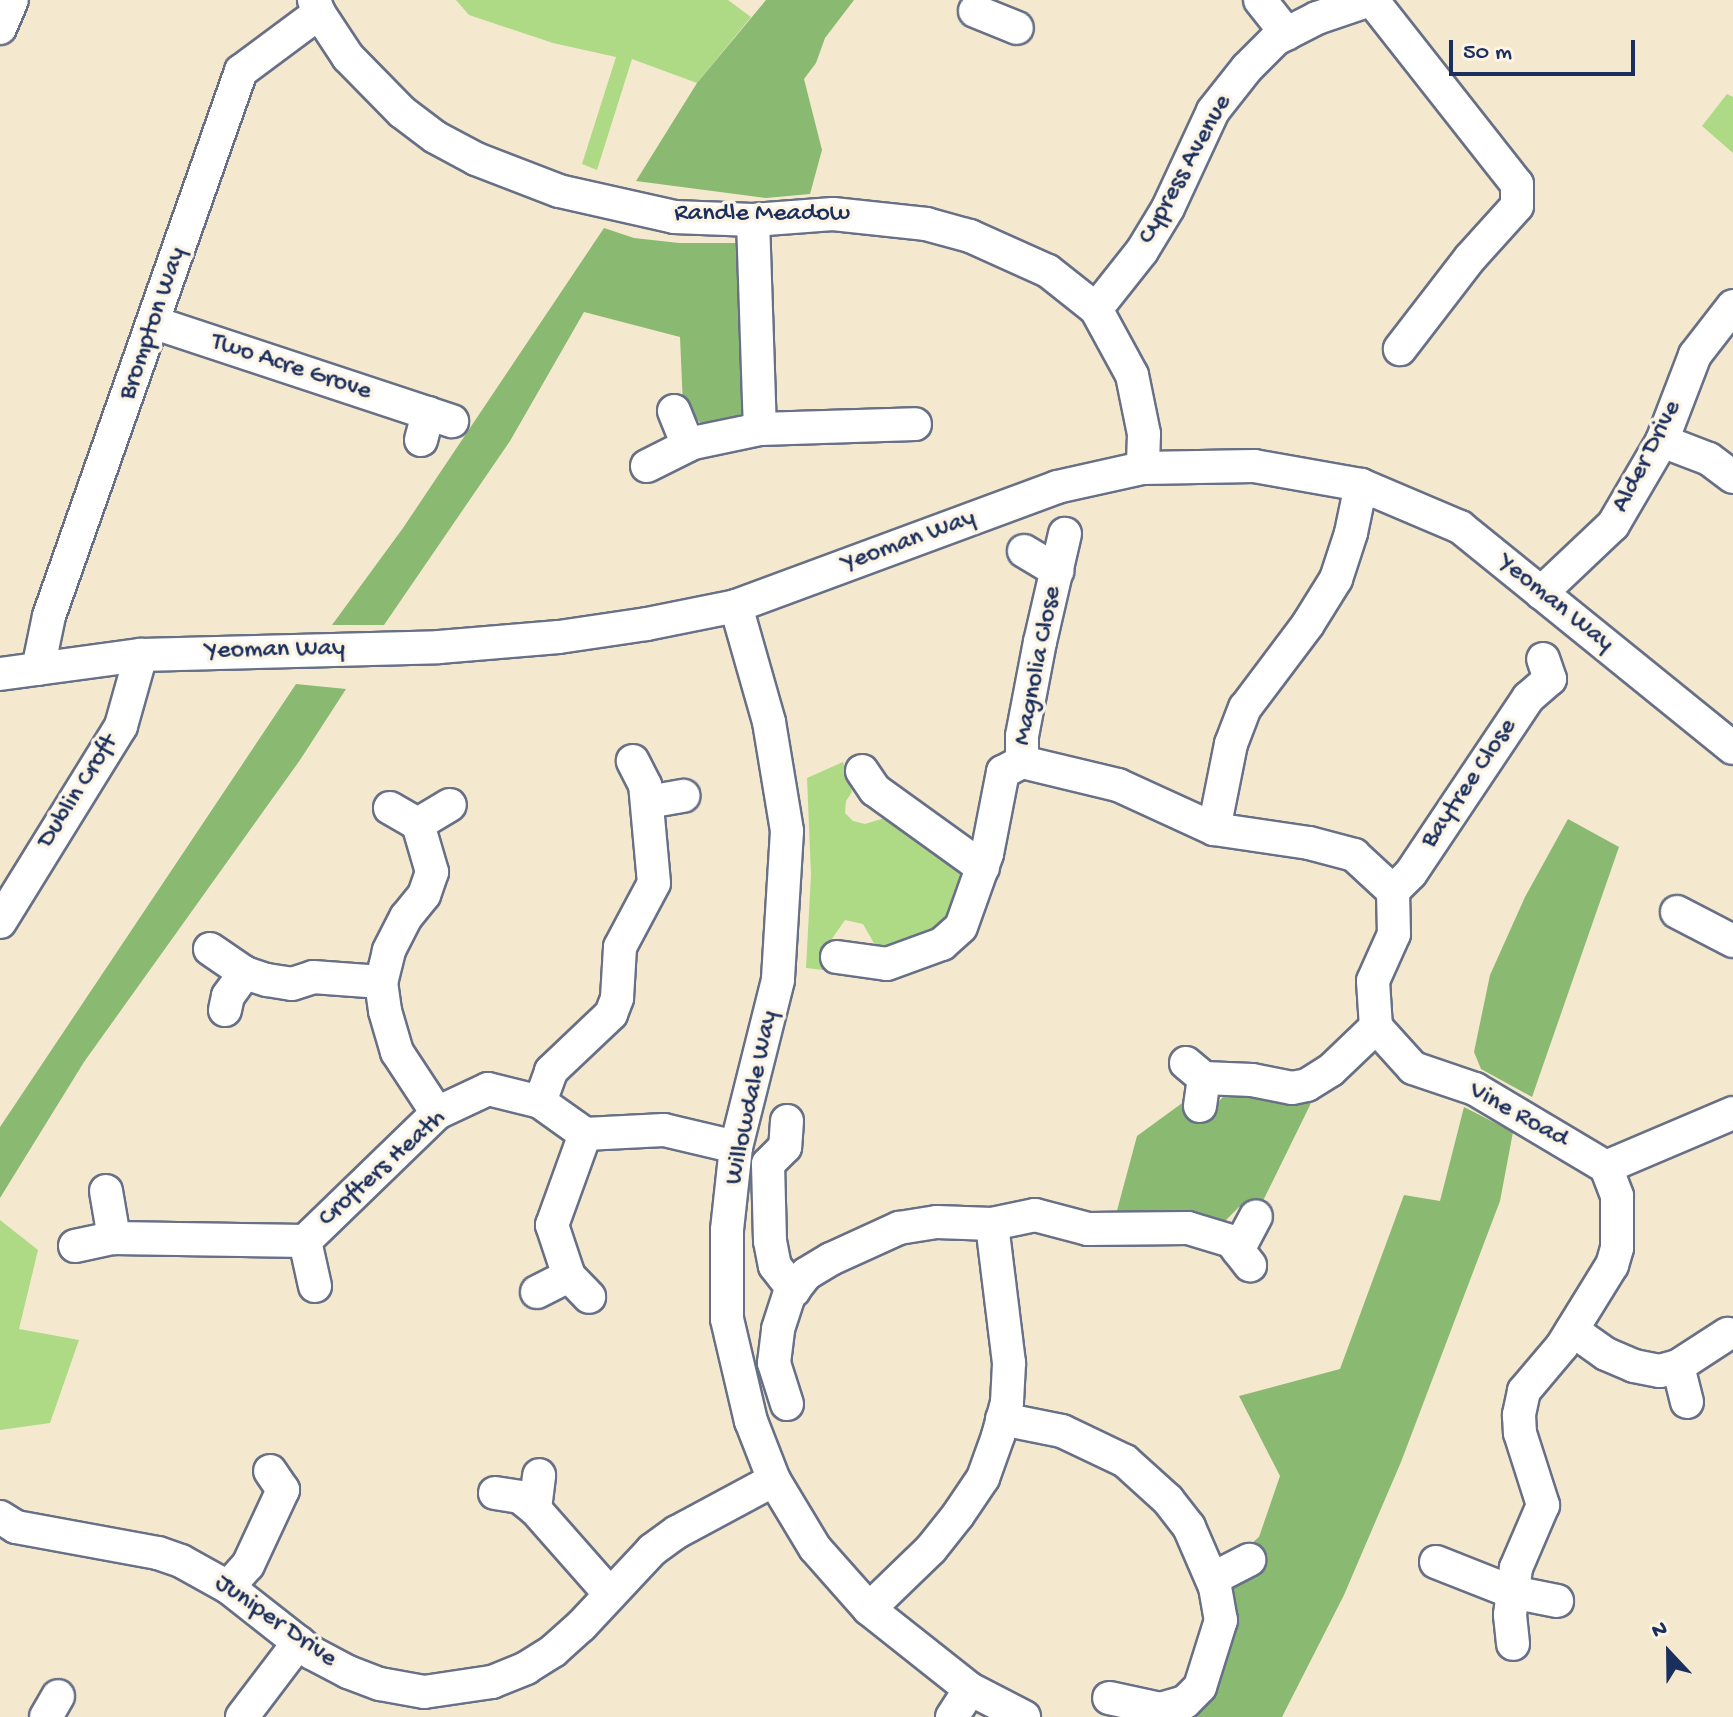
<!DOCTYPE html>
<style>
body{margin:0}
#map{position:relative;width:1733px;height:1717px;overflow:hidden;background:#f4e9cf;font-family:"Gochi Hand",sans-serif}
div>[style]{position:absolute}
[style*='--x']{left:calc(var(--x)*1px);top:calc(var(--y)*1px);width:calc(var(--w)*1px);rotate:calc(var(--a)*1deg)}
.green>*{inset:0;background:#aed985}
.forest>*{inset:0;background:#8ab972}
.roads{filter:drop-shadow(2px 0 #677086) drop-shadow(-2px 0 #677086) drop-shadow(0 2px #677086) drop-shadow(0 -2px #677086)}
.minor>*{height:32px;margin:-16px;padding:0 16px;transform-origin:16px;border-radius:16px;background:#fff}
span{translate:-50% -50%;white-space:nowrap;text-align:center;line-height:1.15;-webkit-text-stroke:7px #fcf5e5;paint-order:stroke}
.street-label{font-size:26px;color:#1b2f5e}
.north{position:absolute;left:1629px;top:1613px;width:80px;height:80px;-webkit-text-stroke:6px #fcf5e5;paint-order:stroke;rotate:338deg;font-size:22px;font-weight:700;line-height:32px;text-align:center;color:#1b2f5e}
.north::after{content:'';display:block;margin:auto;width:28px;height:36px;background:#1b2f5e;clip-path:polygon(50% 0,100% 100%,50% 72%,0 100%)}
.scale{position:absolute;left:1449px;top:40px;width:186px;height:36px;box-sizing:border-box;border:4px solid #1b2f5e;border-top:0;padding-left:10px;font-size:24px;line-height:28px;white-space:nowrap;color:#1b2f5e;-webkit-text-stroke:6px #fcf5e5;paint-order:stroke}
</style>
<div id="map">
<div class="green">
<div style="clip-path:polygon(456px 0,728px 0,751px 17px,697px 83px,632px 59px,597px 170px,582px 164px,616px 57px,553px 43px,469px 15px)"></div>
<div style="clip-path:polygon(1727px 94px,1733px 97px,1733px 153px,1702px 126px)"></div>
<div style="clip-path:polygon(843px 762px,852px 792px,846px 801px,845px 813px,853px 821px,865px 824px,891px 816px,960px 866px,964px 878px,961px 895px,932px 934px,879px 952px,863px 924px,845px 920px,822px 953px,823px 970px,806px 968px,811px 875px,807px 778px)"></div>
<div style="clip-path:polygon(0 1220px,38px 1250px,19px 1329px,79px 1340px,50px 1423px,0 1430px)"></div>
</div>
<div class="forest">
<div style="clip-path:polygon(766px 0,854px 0,825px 38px,816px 63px,804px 79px,822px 150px,810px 194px,766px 198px,636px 181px,697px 83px)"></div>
<div style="clip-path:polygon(604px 228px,634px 238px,679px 243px,736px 243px,744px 263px,753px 389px,734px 427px,711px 433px,683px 406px,680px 337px,584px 312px,510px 441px,384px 625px,332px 625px,403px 528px)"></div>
<div style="clip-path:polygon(296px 684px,346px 689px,300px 760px,84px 1062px,0 1198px,0 1127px)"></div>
<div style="clip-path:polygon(1568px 819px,1619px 847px,1532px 1097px,1481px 1069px,1474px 1052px,1490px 975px,1525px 897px)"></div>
<div style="clip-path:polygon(1231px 1089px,1314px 1097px,1260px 1207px,1239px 1207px,1224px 1222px,1115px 1218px,1137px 1136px,1185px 1101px,1205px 1115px)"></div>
<div style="clip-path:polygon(1464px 1107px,1513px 1132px,1500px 1201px,1401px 1462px,1344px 1595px,1282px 1717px,1189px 1717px,1231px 1587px,1260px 1562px,1252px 1543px,1259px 1537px,1280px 1476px,1239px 1396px,1340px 1369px,1404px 1195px,1440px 1201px)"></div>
</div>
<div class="roads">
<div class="minor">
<div style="--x:314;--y:0;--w:14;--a:69"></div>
<div style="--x:319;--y:13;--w:53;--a:56.6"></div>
<div style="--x:348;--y:57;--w:77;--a:45.5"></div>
<div style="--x:402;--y:112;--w:41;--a:37.1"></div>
<div style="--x:435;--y:137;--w:47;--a:28.2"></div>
<div style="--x:476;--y:159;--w:89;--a:21.1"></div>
<div style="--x:559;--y:191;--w:118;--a:12.7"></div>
<div style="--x:674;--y:217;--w:79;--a:2.2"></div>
<div style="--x:753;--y:220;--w:80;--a:-4.3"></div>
<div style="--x:833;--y:214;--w:94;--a:6.1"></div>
<div style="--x:926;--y:224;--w:46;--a:15.3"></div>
<div style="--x:970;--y:236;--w:85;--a:24.2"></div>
<div style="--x:1048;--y:271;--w:61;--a:38.4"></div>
<div style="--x:1096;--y:309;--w:75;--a:61.4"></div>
<div style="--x:1132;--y:375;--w:60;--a:78.5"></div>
<div style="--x:1144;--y:434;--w:34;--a:92"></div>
<div style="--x:1260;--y:0;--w:43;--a:51.5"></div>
<div style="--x:1372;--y:0;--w:234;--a:51.8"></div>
<div style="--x:1517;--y:184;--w:22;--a:90"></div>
<div style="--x:1517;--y:206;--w:70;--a:132.1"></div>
<div style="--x:1470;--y:258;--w:115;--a:127.6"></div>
<div style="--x:975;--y:11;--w:45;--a:22"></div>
<div style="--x:0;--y:28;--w:30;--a:-67"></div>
<div style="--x:753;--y:220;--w:209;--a:88.1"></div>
<div style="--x:760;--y:429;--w:155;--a:-1.8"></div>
<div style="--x:1096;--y:309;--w:74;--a:-51.6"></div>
<div style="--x:1142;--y:251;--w:50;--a:-58.8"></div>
<div style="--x:1168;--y:208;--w:107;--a:-65.1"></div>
<div style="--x:1213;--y:111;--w:55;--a:-51.7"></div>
<div style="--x:1247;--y:68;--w:41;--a:-45"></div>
<div style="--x:1276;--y:39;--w:46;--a:-27.1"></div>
<div style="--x:1317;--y:18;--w:56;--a:-18.8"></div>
<div style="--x:155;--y:323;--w:313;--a:18.3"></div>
<div style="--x:674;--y:411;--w:37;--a:68"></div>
<div style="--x:421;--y:440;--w:28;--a:-75"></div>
<div style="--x:1662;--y:441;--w:50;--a:21"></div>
<div style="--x:1709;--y:459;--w:30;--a:37"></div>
<div style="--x:647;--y:466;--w:51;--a:-26.6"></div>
<div style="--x:693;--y:443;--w:68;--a:-11.8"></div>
<div style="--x:1024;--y:551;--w:39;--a:31"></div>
<div style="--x:1541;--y:593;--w:99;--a:-43.4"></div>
<div style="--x:1613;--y:525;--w:97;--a:-59.7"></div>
<div style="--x:1662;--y:441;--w:92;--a:-69"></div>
<div style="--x:1695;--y:355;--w:62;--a:-52.2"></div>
<div style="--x:736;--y:606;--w:121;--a:74.1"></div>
<div style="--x:769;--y:722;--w:110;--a:80.6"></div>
<div style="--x:787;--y:831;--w:149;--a:93.5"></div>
<div style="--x:778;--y:980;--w:172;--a:104.1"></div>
<div style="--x:736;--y:1147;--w:83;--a:96.2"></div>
<div style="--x:727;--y:1230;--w:89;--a:90"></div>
<div style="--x:727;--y:1319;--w:105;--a:76.8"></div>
<div style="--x:751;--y:1421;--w:63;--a:68.7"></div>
<div style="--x:774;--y:1480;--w:79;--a:58.9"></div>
<div style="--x:815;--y:1548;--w:81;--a:48.5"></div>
<div style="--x:869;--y:1609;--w:129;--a:38.4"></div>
<div style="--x:970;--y:1689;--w:61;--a:27.4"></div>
<div style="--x:38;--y:669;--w:54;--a:-78.3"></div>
<div style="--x:49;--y:616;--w:578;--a:-70.59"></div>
<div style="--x:241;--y:71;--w:97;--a:-36.6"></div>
<div style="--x:0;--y:674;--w:142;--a:-7.7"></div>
<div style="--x:141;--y:655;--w:298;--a:-1.5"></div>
<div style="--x:439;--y:647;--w:120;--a:-4.8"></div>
<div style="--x:559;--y:637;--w:89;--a:-8.4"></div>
<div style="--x:647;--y:624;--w:91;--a:-11.4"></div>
<div style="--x:736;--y:606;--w:342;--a:-20.3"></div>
<div style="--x:1057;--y:487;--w:88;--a:-12.5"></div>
<div style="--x:1143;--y:468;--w:111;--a:-1"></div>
<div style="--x:1254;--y:466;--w:109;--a:10.1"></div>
<div style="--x:1361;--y:485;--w:108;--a:23"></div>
<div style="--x:1460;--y:527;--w:351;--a:39"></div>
<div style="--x:1022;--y:762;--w:99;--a:13.5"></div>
<div style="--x:1118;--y:785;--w:106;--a:24.6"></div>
<div style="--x:1214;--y:829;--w:96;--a:8.4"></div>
<div style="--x:1309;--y:843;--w:47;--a:14.9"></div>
<div style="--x:1354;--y:855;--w:53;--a:42.7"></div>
<div style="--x:1393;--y:891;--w:43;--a:88.7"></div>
<div style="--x:1394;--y:934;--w:51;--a:114.1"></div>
<div style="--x:1373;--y:981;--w:46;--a:86.3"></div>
<div style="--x:1376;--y:1027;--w:55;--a:47.9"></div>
<div style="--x:1413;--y:1068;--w:65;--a:18.7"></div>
<div style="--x:1475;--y:1089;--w:152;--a:30.8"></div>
<div style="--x:1606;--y:1167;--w:31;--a:69"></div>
<div style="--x:1617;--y:1196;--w:52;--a:90"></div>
<div style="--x:1617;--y:1248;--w:18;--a:106"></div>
<div style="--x:1612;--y:1265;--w:95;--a:121.7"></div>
<div style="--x:1562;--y:1346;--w:59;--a:130.2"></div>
<div style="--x:1524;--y:1391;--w:25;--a:102"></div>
<div style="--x:1519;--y:1415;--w:18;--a:87"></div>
<div style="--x:1520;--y:1433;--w:76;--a:72.3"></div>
<div style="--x:1543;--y:1505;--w:69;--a:113.2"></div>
<div style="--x:1516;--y:1568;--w:47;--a:97.3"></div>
<div style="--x:1510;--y:1615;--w:29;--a:84"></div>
<div style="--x:1022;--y:762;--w:26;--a:-90"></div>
<div style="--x:1022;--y:736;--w:96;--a:-79.2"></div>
<div style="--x:1040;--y:642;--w:111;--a:-77"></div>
<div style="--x:862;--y:771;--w:23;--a:56"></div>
<div style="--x:875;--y:790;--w:133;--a:35.8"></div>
<div style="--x:648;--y:802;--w:36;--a:-10"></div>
<div style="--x:390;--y:808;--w:32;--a:30"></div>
<div style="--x:418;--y:824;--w:50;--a:73.7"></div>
<div style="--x:432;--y:872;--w:24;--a:109"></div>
<div style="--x:424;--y:895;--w:28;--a:129"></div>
<div style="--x:406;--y:917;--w:38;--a:117"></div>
<div style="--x:389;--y:951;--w:32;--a:104"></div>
<div style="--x:381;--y:982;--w:29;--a:82"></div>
<div style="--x:385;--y:1011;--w:43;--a:73.7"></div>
<div style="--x:397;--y:1052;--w:73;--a:56.7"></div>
<div style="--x:418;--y:824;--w:37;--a:-31"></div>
<div style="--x:1214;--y:829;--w:87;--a:-78.7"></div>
<div style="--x:1231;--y:744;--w:39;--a:-69"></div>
<div style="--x:1245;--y:708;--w:105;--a:-53.1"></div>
<div style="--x:1308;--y:624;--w:53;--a:-58.1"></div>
<div style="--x:1336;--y:579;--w:48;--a:-71.9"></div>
<div style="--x:1351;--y:533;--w:49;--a:-78.2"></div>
<div style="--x:1393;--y:891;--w:25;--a:-45"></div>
<div style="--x:1411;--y:873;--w:211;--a:-56.2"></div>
<div style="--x:1528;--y:698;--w:29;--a:-41"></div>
<div style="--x:1550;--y:679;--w:21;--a:-109"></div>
<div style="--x:1677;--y:912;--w:63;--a:27.4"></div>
<div style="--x:0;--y:922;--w:230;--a:-58.3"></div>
<div style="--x:121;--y:726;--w:74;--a:-74.3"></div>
<div style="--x:210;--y:949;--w:42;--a:34.4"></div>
<div style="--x:245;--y:973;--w:23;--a:18"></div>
<div style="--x:267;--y:980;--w:25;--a:9"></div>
<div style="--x:292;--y:984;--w:22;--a:-18"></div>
<div style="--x:313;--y:977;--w:68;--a:4.2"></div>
<div style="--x:837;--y:957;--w:50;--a:8"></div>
<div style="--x:887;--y:964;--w:59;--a:-20"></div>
<div style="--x:942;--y:944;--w:25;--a:-42"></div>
<div style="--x:961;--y:927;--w:77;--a:-70.4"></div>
<div style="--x:987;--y:854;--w:84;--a:-79"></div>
<div style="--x:1003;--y:772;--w:21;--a:-28"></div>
<div style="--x:225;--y:1010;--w:14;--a:-78"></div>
<div style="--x:228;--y:996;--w:29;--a:-54"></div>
<div style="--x:1186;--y:1063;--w:23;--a:40"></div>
<div style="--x:1204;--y:1078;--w:48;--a:2.4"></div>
<div style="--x:1252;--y:1080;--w:41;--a:11.3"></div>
<div style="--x:1292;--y:1088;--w:15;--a:-11"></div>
<div style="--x:1307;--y:1085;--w:28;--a:-32"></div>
<div style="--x:1331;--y:1070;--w:62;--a:-43.7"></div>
<div style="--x:540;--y:1102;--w:33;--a:-70"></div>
<div style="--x:551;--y:1071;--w:83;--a:-43.5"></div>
<div style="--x:611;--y:1014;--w:17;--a:-69"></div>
<div style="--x:617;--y:998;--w:51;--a:-86.6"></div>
<div style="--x:620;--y:947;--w:72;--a:-62"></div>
<div style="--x:654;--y:883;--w:98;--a:-95.2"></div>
<div style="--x:645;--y:785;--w:27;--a:-117"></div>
<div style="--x:1200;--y:1106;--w:28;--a:-82"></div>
<div style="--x:787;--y:1121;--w:26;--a:94"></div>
<div style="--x:785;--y:1147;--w:24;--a:135"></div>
<div style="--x:768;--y:1164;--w:77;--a:88.5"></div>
<div style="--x:770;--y:1241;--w:25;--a:79"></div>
<div style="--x:775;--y:1266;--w:31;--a:52"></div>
<div style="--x:585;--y:1134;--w:97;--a:109.9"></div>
<div style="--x:552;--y:1225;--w:54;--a:71.6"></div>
<div style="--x:569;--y:1276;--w:29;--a:46"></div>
<div style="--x:1606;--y:1167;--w:138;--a:-23"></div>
<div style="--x:106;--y:1191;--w:48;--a:80.3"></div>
<div style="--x:75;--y:1246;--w:40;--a:-12"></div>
<div style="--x:114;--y:1238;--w:191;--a:0.9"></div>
<div style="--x:1238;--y:1250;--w:38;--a:-62"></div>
<div style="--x:315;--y:1286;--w:46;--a:-102.5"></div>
<div style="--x:305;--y:1241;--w:184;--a:-44.1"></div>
<div style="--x:437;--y:1113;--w:56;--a:-25.2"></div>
<div style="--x:488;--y:1089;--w:54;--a:14"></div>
<div style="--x:540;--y:1102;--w:55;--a:35.4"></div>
<div style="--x:585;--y:1134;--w:79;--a:-2.9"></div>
<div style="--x:664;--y:1130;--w:74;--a:13.3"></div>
<div style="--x:537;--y:1292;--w:36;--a:-27"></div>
<div style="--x:1572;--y:1330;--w:42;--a:35.2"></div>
<div style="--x:1606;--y:1354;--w:30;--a:23"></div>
<div style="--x:1634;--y:1366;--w:26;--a:11"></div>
<div style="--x:1660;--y:1371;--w:19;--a:-16"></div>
<div style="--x:1678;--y:1366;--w:59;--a:-33.1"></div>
<div style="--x:1678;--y:1366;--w:37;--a:76"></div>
<div style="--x:787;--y:1404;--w:43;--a:-107.6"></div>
<div style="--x:774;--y:1363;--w:34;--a:-83"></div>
<div style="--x:778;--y:1329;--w:35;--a:-72"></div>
<div style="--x:789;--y:1296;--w:28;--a:-52"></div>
<div style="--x:806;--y:1274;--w:29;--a:-31"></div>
<div style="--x:831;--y:1259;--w:75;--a:-24.5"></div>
<div style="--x:899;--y:1228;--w:38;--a:-9"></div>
<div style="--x:937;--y:1222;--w:55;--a:2.1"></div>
<div style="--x:992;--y:1224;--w:44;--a:-11.8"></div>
<div style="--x:1035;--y:1215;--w:55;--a:14.8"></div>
<div style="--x:1088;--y:1229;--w:100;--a:-0.6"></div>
<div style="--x:1188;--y:1228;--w:45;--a:16.8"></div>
<div style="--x:1231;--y:1241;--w:31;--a:52"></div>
<div style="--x:1002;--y:1419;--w:61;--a:11.3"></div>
<div style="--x:1062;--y:1431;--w:70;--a:25.5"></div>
<div style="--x:1125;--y:1461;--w:58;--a:42.2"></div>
<div style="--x:1168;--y:1500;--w:34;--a:52"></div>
<div style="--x:1189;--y:1527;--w:65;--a:66.6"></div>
<div style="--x:1215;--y:1587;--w:34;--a:80"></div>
<div style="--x:1221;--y:1620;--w:70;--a:107.4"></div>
<div style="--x:1200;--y:1687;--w:21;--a:135"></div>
<div style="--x:1185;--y:1702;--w:26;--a:164"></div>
<div style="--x:1160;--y:1709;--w:52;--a:-167.8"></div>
<div style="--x:495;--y:1493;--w:25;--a:9"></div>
<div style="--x:520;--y:1497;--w:19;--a:39"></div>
<div style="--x:535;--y:1509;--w:113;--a:48.6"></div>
<div style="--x:535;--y:1509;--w:34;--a:-83"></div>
<div style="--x:0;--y:1517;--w:19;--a:32"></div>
<div style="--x:16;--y:1527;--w:144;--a:10.4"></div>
<div style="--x:158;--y:1553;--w:24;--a:19"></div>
<div style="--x:181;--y:1561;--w:54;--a:29"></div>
<div style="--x:228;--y:1587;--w:107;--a:38.2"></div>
<div style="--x:312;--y:1653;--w:41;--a:27.8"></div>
<div style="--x:348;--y:1672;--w:34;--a:21"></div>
<div style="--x:380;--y:1684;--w:45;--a:10.3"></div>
<div style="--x:424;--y:1692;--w:69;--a:-8.4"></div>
<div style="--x:492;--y:1682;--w:37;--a:-22"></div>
<div style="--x:526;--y:1668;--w:32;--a:-32"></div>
<div style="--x:553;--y:1651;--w:38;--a:-42"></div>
<div style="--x:581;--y:1626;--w:104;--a:-46.9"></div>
<div style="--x:652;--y:1550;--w:31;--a:-36"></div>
<div style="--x:677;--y:1532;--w:110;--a:-28.2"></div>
<div style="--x:1436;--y:1562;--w:82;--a:21.5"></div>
<div style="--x:1512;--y:1592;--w:46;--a:11.3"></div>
<div style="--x:1212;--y:1579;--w:42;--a:-27.2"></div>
<div style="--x:228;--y:1587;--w:30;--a:-48"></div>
<div style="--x:248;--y:1565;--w:83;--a:-65"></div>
<div style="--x:283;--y:1490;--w:23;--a:-124"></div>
<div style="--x:869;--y:1609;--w:86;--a:-44.1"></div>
<div style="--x:931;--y:1549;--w:43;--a:-51.5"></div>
<div style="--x:958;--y:1515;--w:45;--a:-56"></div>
<div style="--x:983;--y:1478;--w:45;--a:-70.3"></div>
<div style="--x:998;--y:1436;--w:35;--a:-75"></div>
<div style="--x:1007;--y:1402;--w:39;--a:-87"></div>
<div style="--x:1009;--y:1363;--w:140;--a:-97"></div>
<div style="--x:46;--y:1717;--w:24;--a:-60"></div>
<div style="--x:242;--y:1717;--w:94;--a:-52.8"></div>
<div style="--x:952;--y:1717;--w:33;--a:-57"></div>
</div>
</div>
<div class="street-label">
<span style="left:1186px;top:170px;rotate:-61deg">Cypress Avenue</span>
<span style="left:762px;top:215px">Randle Meadow</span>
<span style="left:154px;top:324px;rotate:-71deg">Brompton Way</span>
<span style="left:291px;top:368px;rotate:18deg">Two Acre Grove</span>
<span style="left:1648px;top:457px;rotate:-63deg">Alder Drive</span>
<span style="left:909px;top:542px;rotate:-20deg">Yeoman Way</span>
<span style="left:1555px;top:604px;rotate:39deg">Yeoman Way</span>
<span style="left:275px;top:651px;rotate:-1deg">Yeoman Way</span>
<span style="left:1039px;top:666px;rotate:-79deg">Magnolia Close</span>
<span style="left:1470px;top:784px;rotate:-56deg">Baytree Close</span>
<span style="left:79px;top:792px;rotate:-58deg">Dublin Croft</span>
<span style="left:753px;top:1098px;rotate:-78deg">Willowdale Way</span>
<span style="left:1518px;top:1116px;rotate:29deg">Vine Road</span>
<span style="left:383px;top:1169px;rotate:-42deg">Crofters Heath</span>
<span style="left:275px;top:1622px;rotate:35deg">Juniper Drive</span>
</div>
<div class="north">N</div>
<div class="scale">50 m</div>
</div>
